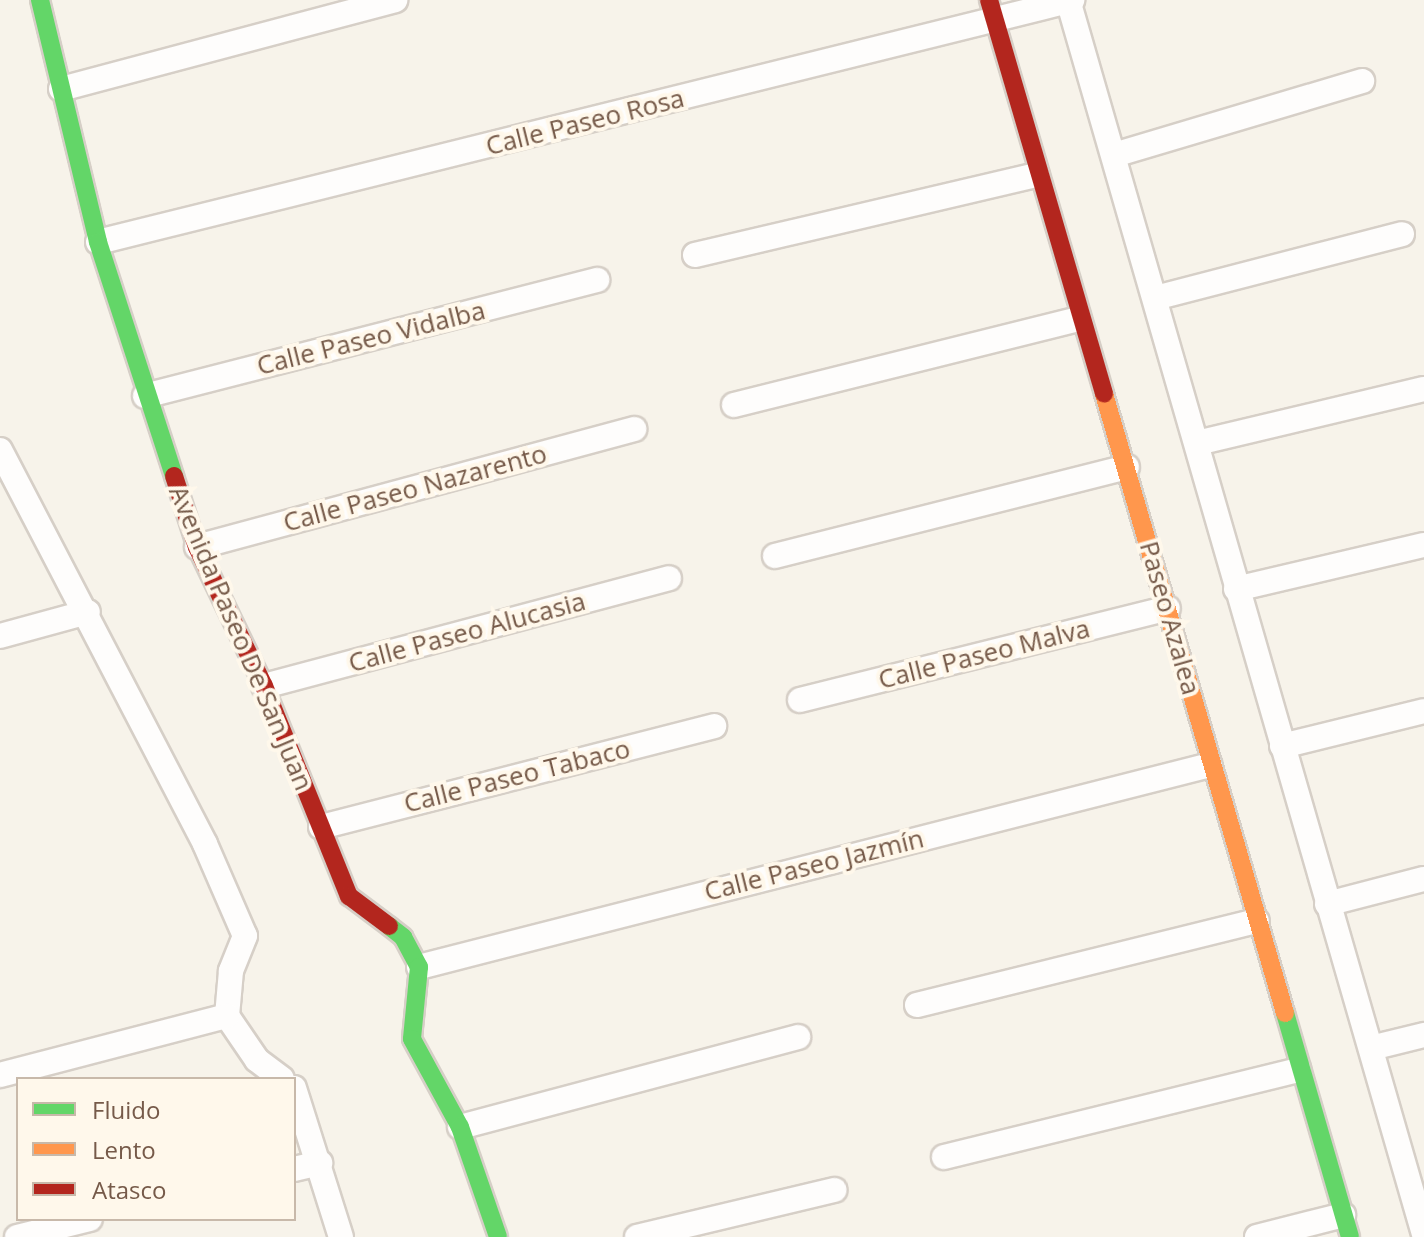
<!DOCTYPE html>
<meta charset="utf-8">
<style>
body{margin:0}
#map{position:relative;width:1424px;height:1237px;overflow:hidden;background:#f7f3ea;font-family:"Open Sans",sans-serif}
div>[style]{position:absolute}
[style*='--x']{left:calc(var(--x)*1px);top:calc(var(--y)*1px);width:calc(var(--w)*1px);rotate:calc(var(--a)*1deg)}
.roads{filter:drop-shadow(2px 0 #d6cfc7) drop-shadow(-2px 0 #d6cfc7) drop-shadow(0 2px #d6cfc7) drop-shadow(0 -2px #d6cfc7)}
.street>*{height:24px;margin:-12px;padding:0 12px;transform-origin:12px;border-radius:12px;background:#fefdfc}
.fast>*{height:18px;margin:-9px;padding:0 9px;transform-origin:9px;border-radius:9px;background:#63d668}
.slow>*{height:18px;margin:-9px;padding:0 9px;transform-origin:9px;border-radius:9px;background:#ff974d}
.jam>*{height:18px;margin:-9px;padding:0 9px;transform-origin:9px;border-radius:9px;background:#b3261e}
span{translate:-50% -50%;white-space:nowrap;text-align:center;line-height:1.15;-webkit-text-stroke:8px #fff8eb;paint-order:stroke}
.street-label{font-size:26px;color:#765a49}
.legend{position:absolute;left:16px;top:1077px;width:280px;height:144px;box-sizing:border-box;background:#fff8eb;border:2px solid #c8b9aa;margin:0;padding:10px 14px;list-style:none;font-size:24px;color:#765a49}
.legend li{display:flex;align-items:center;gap:16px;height:40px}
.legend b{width:40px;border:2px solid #c8b9aa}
</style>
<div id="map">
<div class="roads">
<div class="street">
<div style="--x:1068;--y:0;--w:1284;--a:73.91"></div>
<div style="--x:61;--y:89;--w:346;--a:-14.9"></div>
<div style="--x:1114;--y:155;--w:259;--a:-16.6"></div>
<div style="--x:98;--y:242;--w:1004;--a:-13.95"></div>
<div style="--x:695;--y:255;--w:351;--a:-13.2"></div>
<div style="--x:1159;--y:297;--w:251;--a:-14.5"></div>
<div style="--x:145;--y:396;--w:467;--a:-14.4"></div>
<div style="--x:734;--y:405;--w:355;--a:-14"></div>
<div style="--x:1197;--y:443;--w:233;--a:-13.4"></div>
<div style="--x:0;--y:450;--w:444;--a:62.5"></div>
<div style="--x:205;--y:844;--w:100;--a:66.5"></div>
<div style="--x:245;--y:936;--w:38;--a:112"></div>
<div style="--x:231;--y:971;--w:45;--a:95.1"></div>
<div style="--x:227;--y:1016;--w:53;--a:55.7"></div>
<div style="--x:257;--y:1060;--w:31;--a:37"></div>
<div style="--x:197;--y:547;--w:453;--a:-15.1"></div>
<div style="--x:775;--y:556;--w:363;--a:-14.2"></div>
<div style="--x:1236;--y:589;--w:193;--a:-13.2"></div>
<div style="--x:0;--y:636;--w:91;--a:-15.3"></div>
<div style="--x:264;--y:686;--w:419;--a:-14.9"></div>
<div style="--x:800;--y:700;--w:379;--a:-14"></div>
<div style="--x:1282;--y:746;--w:146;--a:-13.8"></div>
<div style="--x:321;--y:827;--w:406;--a:-14.4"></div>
<div style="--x:1327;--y:904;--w:100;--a:-14.5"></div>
<div style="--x:419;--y:967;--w:816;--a:-14.33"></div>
<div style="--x:917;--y:1005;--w:350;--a:-13.9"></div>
<div style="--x:1371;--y:1048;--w:55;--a:-13.8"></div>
<div style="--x:0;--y:1075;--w:235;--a:-14.6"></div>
<div style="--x:294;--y:1088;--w:156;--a:72.5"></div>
<div style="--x:460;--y:1127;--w:350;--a:-14.9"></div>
<div style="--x:944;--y:1157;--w:365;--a:-13.8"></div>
<div style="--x:294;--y:1169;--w:27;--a:-13"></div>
<div style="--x:17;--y:1237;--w:75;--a:-13.9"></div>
<div style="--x:637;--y:1237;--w:203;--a:-13.4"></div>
<div style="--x:1257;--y:1237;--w:89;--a:-14.3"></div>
</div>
<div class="fast">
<div style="--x:40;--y:0;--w:249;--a:76.5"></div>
<div style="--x:98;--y:242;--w:246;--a:72"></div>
<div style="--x:389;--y:926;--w:18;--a:38"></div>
<div style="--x:403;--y:937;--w:34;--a:62"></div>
<div style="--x:419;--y:967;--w:72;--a:95.6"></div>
<div style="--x:412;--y:1039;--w:100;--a:61.4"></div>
<div style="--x:460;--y:1127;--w:116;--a:70.9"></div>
<div style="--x:1285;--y:1013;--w:233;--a:73.8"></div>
</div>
<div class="slow">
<div style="--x:1104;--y:394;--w:645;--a:73.7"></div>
</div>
<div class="jam">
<div style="--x:989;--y:0;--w:410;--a:73.7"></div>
<div style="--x:174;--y:476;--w:75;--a:72.1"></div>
<div style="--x:197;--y:547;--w:154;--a:64.3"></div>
<div style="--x:264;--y:686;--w:227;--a:68"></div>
<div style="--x:349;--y:896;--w:50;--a:36.9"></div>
</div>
</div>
<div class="street-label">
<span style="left:585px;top:122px;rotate:-14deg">Calle Paseo Rosa</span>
<span style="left:371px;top:338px;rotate:-14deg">Calle Paseo Vidalba</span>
<span style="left:415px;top:488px;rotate:-15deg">Calle Paseo Nazarento</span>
<span style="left:1170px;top:618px;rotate:74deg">Paseo Azalea</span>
<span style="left:467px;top:632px;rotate:-15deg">Calle Paseo Alucasia</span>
<span style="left:241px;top:638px;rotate:67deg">Avenida Paseo De San Juan</span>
<span style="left:984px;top:654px;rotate:-14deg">Calle Paseo Malva</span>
<span style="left:517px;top:776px;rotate:-14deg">Calle Paseo Tabaco</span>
<span style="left:814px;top:865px;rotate:-14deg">Calle Paseo Jazmín</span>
</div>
<ul class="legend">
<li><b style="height:10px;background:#63d668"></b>Fluido</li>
<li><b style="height:10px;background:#ff974d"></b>Lento</li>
<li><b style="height:10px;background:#b3261e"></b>Atasco</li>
</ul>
</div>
